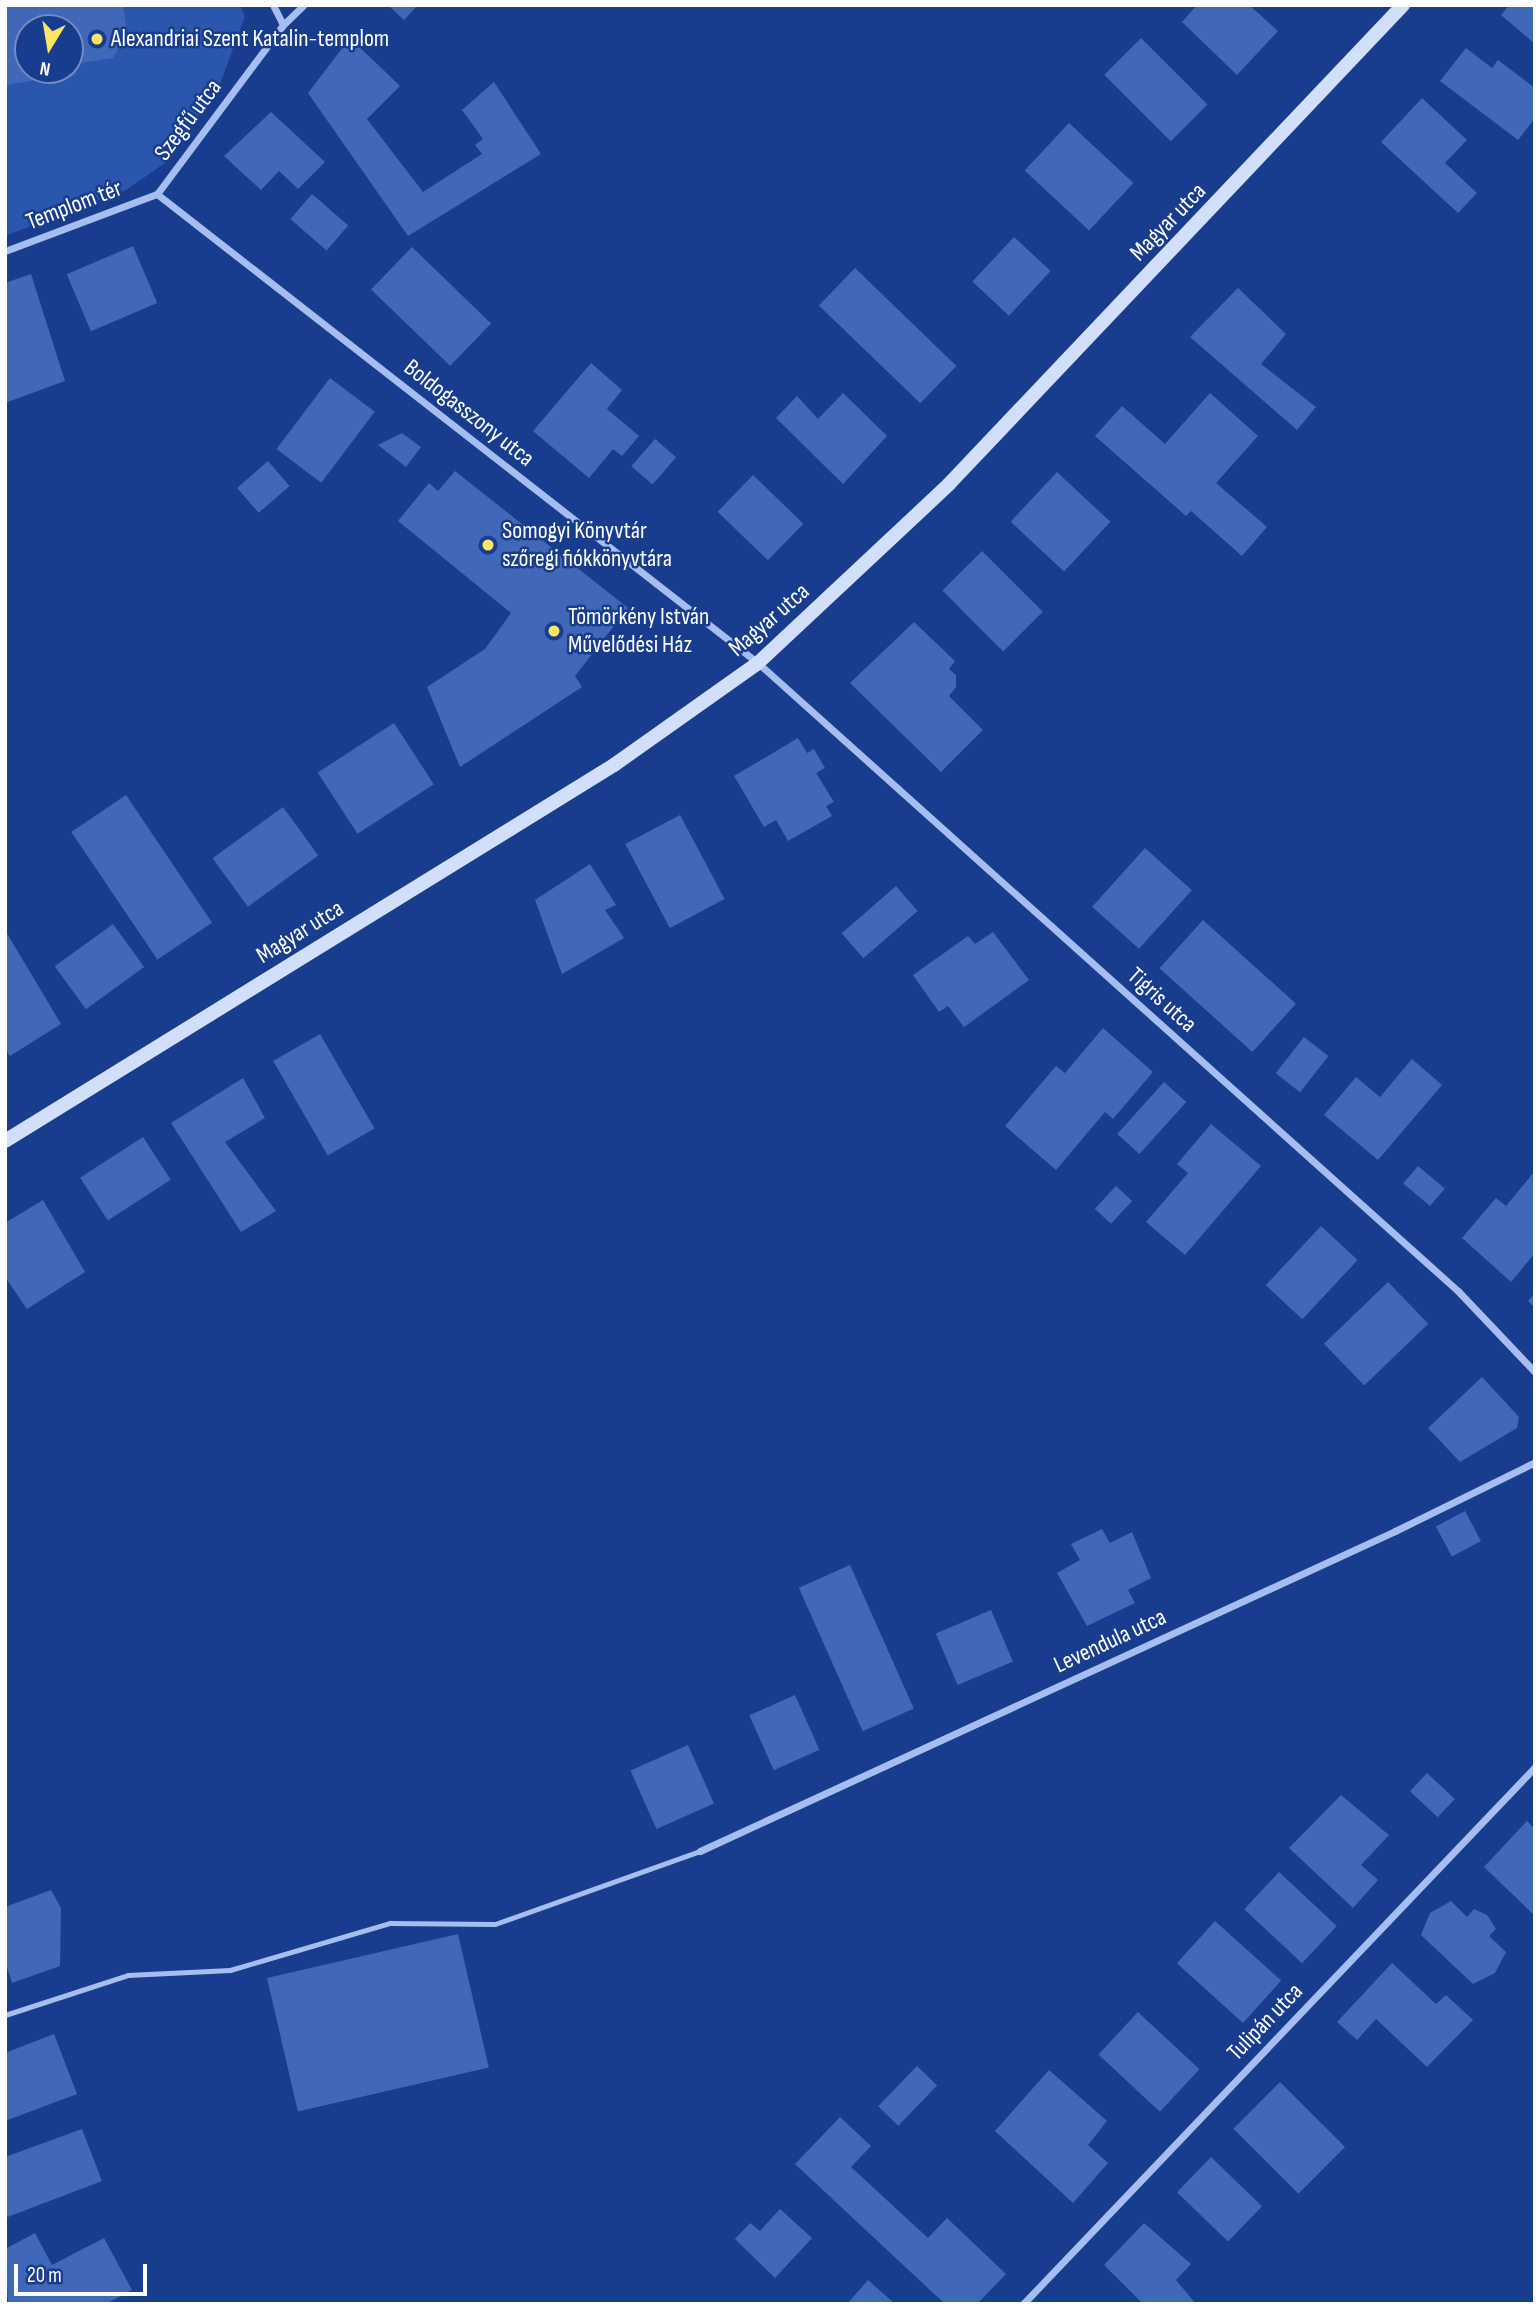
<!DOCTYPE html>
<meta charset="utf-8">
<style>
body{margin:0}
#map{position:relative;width:1540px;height:2309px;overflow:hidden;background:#183d8f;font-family:"Sofia Sans Condensed",sans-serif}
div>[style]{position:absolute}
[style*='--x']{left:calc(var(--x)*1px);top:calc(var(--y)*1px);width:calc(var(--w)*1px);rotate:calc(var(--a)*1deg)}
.green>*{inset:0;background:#2a56ae}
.building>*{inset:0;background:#4067b8;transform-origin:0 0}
.lane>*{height:5px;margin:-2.5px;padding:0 2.5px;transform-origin:2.5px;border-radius:2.5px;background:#a5bdef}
.street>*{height:7px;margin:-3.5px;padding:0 3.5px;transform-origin:3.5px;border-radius:3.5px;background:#a5bdef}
.secondary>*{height:14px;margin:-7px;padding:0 7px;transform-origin:7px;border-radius:7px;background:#d2dffb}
.dots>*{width:19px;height:19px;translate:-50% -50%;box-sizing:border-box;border:4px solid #183d8f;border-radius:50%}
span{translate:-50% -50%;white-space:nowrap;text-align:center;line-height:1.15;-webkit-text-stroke:5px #183d8f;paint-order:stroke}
.poi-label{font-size:24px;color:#fff}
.left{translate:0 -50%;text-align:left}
.street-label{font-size:24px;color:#fff}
.frame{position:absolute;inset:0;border:7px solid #fff;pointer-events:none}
.north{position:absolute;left:14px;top:14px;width:70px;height:70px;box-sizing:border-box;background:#183d8f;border:2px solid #748bbc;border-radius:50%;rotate:191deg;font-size:19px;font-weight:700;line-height:28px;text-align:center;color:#fff}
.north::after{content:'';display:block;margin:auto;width:24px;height:32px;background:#ffe563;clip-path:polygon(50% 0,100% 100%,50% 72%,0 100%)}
.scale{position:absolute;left:14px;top:2264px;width:133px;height:32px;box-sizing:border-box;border:4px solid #fff;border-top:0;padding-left:9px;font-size:21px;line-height:24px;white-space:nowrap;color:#fff;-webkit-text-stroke:5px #183d8f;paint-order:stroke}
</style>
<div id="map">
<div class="green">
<div style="clip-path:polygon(evenodd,5px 5px,240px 5px,245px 16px,219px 87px,165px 163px,126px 190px,5px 236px,5px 5px,28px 28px,70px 28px,70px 70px,28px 70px,28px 28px)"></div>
</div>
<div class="building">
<div style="clip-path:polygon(evenodd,5px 5px,123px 5px,127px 32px,113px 58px,75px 64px,76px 74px,5px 85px,5px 5px,28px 28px,70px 28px,70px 70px,28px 70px,28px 28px)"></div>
<div style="clip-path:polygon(388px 5px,418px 5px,404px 20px)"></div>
<div style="clip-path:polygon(1197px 5px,1249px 5px,1278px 31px,1237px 75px,1182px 22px)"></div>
<div style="clip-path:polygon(1509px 5px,1535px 5px,1535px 44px,1501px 15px)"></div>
<div style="clip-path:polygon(350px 38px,400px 86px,367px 119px,423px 192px,482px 154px,475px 145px,483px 139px,462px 110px,494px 82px,541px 154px,408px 236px,308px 93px)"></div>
<div style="left:1141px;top:38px;width:94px;height:52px;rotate:45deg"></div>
<div style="clip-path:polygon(1466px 48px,1492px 68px,1498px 60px,1535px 88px,1535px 118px,1518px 140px,1440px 81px)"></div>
<div style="clip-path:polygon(1422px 98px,1467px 140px,1445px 163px,1477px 193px,1458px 213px,1381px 142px)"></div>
<div style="clip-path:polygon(271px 112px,325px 162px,298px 189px,279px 171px,261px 190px,224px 156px)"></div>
<div style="left:1069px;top:123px;width:88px;height:65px;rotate:43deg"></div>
<div style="left:312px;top:194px;width:48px;height:33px;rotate:41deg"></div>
<div style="left:1014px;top:237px;width:50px;height:61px;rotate:43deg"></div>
<div style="left:133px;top:246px;width:62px;height:72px;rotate:67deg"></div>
<div style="left:412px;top:247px;width:110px;height:59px;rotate:44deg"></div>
<div style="left:855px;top:268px;width:141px;height:52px;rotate:44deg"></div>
<div style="clip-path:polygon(31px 274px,65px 381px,5px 403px,5px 283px)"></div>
<div style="clip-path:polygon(1238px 288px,1286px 334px,1261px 364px,1316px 407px,1297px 430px,1190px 337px)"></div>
<div style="clip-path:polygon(591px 363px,622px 390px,607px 409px,639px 436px,622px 456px,613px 449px,589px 478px,533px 431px)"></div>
<div style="left:330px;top:378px;width:56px;height:89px;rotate:37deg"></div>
<div style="clip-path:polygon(843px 393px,887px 436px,843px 484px,776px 418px,797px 396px,818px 419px)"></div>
<div style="clip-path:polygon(1210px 393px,1258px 436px,1216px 483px,1267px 527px,1242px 556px,1191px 511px,1186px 516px,1095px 436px,1122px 406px,1165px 444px)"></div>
<div style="clip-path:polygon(402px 433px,421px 447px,406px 467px,378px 445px)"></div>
<div style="left:655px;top:439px;width:28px;height:36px;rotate:41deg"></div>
<div style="left:268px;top:461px;width:33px;height:41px;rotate:49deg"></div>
<div style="clip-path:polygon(455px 471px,628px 608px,575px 676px,582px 687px,460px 767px,427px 687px,485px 649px,511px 613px,398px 521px,429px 483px,438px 491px)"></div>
<div style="left:1057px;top:472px;width:73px;height:68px;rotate:43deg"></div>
<div style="left:753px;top:475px;width:70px;height:51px;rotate:44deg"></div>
<div style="left:982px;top:551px;width:86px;height:56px;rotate:45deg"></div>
<div style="clip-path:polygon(914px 622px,955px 661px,949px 669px,956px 675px,956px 687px,949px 696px,983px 730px,941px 772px,850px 683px)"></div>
<div style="left:394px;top:723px;width:73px;height:91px;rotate:57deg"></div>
<div style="clip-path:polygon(798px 738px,807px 753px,814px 749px,825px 768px,816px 773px,834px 802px,826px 806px,832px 816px,788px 841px,776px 820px,764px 827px,734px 776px)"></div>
<div style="left:126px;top:795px;width:154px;height:66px;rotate:56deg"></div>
<div style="left:283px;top:807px;width:60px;height:87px;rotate:54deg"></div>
<div style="left:680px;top:815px;width:95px;height:62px;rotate:62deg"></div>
<div style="left:1145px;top:848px;width:63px;height:79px;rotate:42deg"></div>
<div style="clip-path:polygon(590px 864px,616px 905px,605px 910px,624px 938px,562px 974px,535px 900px)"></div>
<div style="left:896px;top:886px;width:33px;height:72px;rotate:49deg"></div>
<div style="left:1203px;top:920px;width:125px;height:65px;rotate:42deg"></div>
<div style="left:113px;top:924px;width:53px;height:72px;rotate:54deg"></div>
<div style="clip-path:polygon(5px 930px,61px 1024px,10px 1056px,5px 1049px)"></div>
<div style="clip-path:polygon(993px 932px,1029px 980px,964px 1027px,948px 1006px,939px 1012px,913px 975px,968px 936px,975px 944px)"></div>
<div style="clip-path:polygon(1103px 1028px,1153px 1072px,1113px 1119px,1105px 1112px,1056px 1170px,1005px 1126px,1056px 1066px,1065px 1073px)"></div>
<div style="left:320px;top:1034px;width:109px;height:54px;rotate:60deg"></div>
<div style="left:1304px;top:1037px;width:31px;height:46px;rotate:38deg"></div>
<div style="clip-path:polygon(1412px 1059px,1442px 1085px,1378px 1160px,1324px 1115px,1356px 1077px,1380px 1097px)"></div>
<div style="clip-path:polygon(243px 1078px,265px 1118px,225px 1142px,276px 1211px,241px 1232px,171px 1123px)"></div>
<div style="left:1164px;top:1082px;width:30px;height:70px;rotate:42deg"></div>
<div style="clip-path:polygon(1211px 1124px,1261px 1166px,1185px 1255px,1146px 1222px,1188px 1173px,1177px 1164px)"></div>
<div style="left:143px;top:1137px;width:51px;height:75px;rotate:57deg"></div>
<div style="left:1418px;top:1166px;width:35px;height:23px;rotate:40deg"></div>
<div style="clip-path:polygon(1535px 1171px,1535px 1253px,1511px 1282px,1462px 1238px,1496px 1198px,1506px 1206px)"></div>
<div style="left:1116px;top:1186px;width:22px;height:31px;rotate:43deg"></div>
<div style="clip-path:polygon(43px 1200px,85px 1272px,27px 1309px,5px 1277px,5px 1223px)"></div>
<div style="left:1321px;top:1226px;width:50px;height:81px;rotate:43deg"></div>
<div style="left:1388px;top:1282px;width:58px;height:89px;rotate:46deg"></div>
<div style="clip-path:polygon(1535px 1293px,1535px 1308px,1528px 1301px)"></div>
<div style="clip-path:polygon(1482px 1377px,1519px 1417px,1517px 1428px,1460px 1462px,1428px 1428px)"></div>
<div style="left:1465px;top:1511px;width:34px;height:33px;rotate:62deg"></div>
<div style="clip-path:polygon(1102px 1529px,1110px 1543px,1132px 1532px,1151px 1578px,1128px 1590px,1135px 1603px,1087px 1626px,1057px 1573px,1080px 1560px,1071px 1544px)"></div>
<div style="left:850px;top:1565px;width:157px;height:56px;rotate:66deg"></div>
<div style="left:991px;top:1610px;width:56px;height:60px;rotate:67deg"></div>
<div style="left:795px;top:1695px;width:60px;height:50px;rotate:66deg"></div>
<div style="left:688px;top:1745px;width:64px;height:63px;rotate:66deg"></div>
<div style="left:1427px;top:1773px;width:38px;height:25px;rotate:43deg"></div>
<div style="clip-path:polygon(1341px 1795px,1389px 1835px,1361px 1865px,1378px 1880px,1353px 1908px,1289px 1848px)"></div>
<div style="clip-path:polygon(1527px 1821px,1535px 1829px,1535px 1916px,1484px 1867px)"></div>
<div style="left:1279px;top:1872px;width:79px;height:51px;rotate:43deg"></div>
<div style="clip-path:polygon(51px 1890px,61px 1908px,60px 1966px,12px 1983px,5px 1962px,5px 1907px)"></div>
<div style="clip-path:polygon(1451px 1901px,1467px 1917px,1474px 1909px,1487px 1915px,1496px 1929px,1489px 1936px,1506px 1952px,1495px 1973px,1473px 1984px,1421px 1935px,1430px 1913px)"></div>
<div style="left:1215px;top:1921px;width:89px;height:57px;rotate:42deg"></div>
<div style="left:458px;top:1934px;width:137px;height:196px;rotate:77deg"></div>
<div style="clip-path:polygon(1392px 1963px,1436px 2004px,1446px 1995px,1473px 2020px,1427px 2067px,1376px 2019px,1357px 2040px,1337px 2022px)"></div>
<div style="left:1138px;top:2012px;width:84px;height:58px;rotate:43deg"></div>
<div style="clip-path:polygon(54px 2034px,77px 2094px,5px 2121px,5px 2053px)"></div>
<div style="left:917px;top:2066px;width:28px;height:56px;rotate:44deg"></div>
<div style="clip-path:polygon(1049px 2070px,1107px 2121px,1088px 2145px,1108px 2163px,1073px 2203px,995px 2131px)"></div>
<div style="left:1280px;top:2082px;width:92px;height:66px;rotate:45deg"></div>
<div style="clip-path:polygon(840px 2117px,871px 2146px,851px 2167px,928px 2238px,947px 2218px,1006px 2274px,977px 2304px,945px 2304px,795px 2164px)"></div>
<div style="clip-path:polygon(82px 2129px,102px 2181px,5px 2218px,5px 2157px)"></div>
<div style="left:1211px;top:2157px;width:71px;height:49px;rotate:44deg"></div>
<div style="clip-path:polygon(780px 2209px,812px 2238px,775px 2278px,735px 2239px,750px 2223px,760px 2231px)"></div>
<div style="clip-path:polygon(1144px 2223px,1191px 2264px,1176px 2280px,1196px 2304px,1143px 2304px,1104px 2265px)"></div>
<div style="clip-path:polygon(35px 2233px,52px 2265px,104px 2238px,132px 2290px,106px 2304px,8px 2304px,5px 2249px)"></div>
<div style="clip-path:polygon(868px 2280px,895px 2304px,847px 2304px)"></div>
</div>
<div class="lane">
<div style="--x:5;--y:2015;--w:129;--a:-18"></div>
<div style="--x:128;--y:1975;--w:102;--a:-2.8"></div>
<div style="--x:230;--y:1970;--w:167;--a:-16.4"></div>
<div style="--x:390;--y:1923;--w:105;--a:0.5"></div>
<div style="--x:495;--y:1924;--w:218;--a:-19.6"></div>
</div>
<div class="street">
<div style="--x:273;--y:5;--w:22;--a:63"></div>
<div style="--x:157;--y:194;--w:762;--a:37.97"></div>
<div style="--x:758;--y:663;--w:940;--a:41.9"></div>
<div style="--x:1458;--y:1291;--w:112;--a:46.5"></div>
<div style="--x:157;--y:194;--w:211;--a:-53.3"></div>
<div style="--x:283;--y:25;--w:29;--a:-44"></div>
<div style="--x:5;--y:251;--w:162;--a:-20.6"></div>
<div style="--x:700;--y:1851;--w:765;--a:-24.72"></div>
<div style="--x:1395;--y:1531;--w:156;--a:-26.2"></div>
<div style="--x:1023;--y:2304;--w:742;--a:-46.37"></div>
</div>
<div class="secondary">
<div style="--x:5;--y:1141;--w:716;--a:-31.69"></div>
<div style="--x:614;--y:765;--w:176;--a:-35.3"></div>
<div style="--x:758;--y:663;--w:262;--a:-43.1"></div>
<div style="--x:949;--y:484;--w:660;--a:-46.53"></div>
</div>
<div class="dots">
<div style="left:97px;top:39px;background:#ffe563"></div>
<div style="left:488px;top:545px;background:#ffe563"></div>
<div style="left:554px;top:631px;background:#ffe563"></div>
</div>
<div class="poi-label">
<span class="left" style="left:111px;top:39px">Alexandriai Szent Katalin-templom</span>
<span class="left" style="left:502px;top:545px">Somogyi Könyvtár<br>szőregi fiókkönyvtára</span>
<span class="left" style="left:568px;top:631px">Tömörkény István<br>Művelődési Ház</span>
</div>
<div class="street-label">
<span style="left:188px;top:120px;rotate:-53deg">Szegfű utca</span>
<span style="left:74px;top:205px;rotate:-21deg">Templom tér</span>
<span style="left:1168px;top:222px;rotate:-46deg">Magyar utca</span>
<span style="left:469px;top:413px;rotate:38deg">Boldogasszony utca</span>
<span style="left:769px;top:620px;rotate:-41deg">Magyar utca</span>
<span style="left:300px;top:932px;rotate:-32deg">Magyar utca</span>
<span style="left:1162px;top:1000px;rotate:42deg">Tigris utca</span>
<span style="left:1110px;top:1641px;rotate:-25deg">Levendula utca</span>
<span style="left:1265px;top:2022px;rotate:-46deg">Tulipán utca</span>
</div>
<div class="frame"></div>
<div class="north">N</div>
<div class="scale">20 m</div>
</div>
